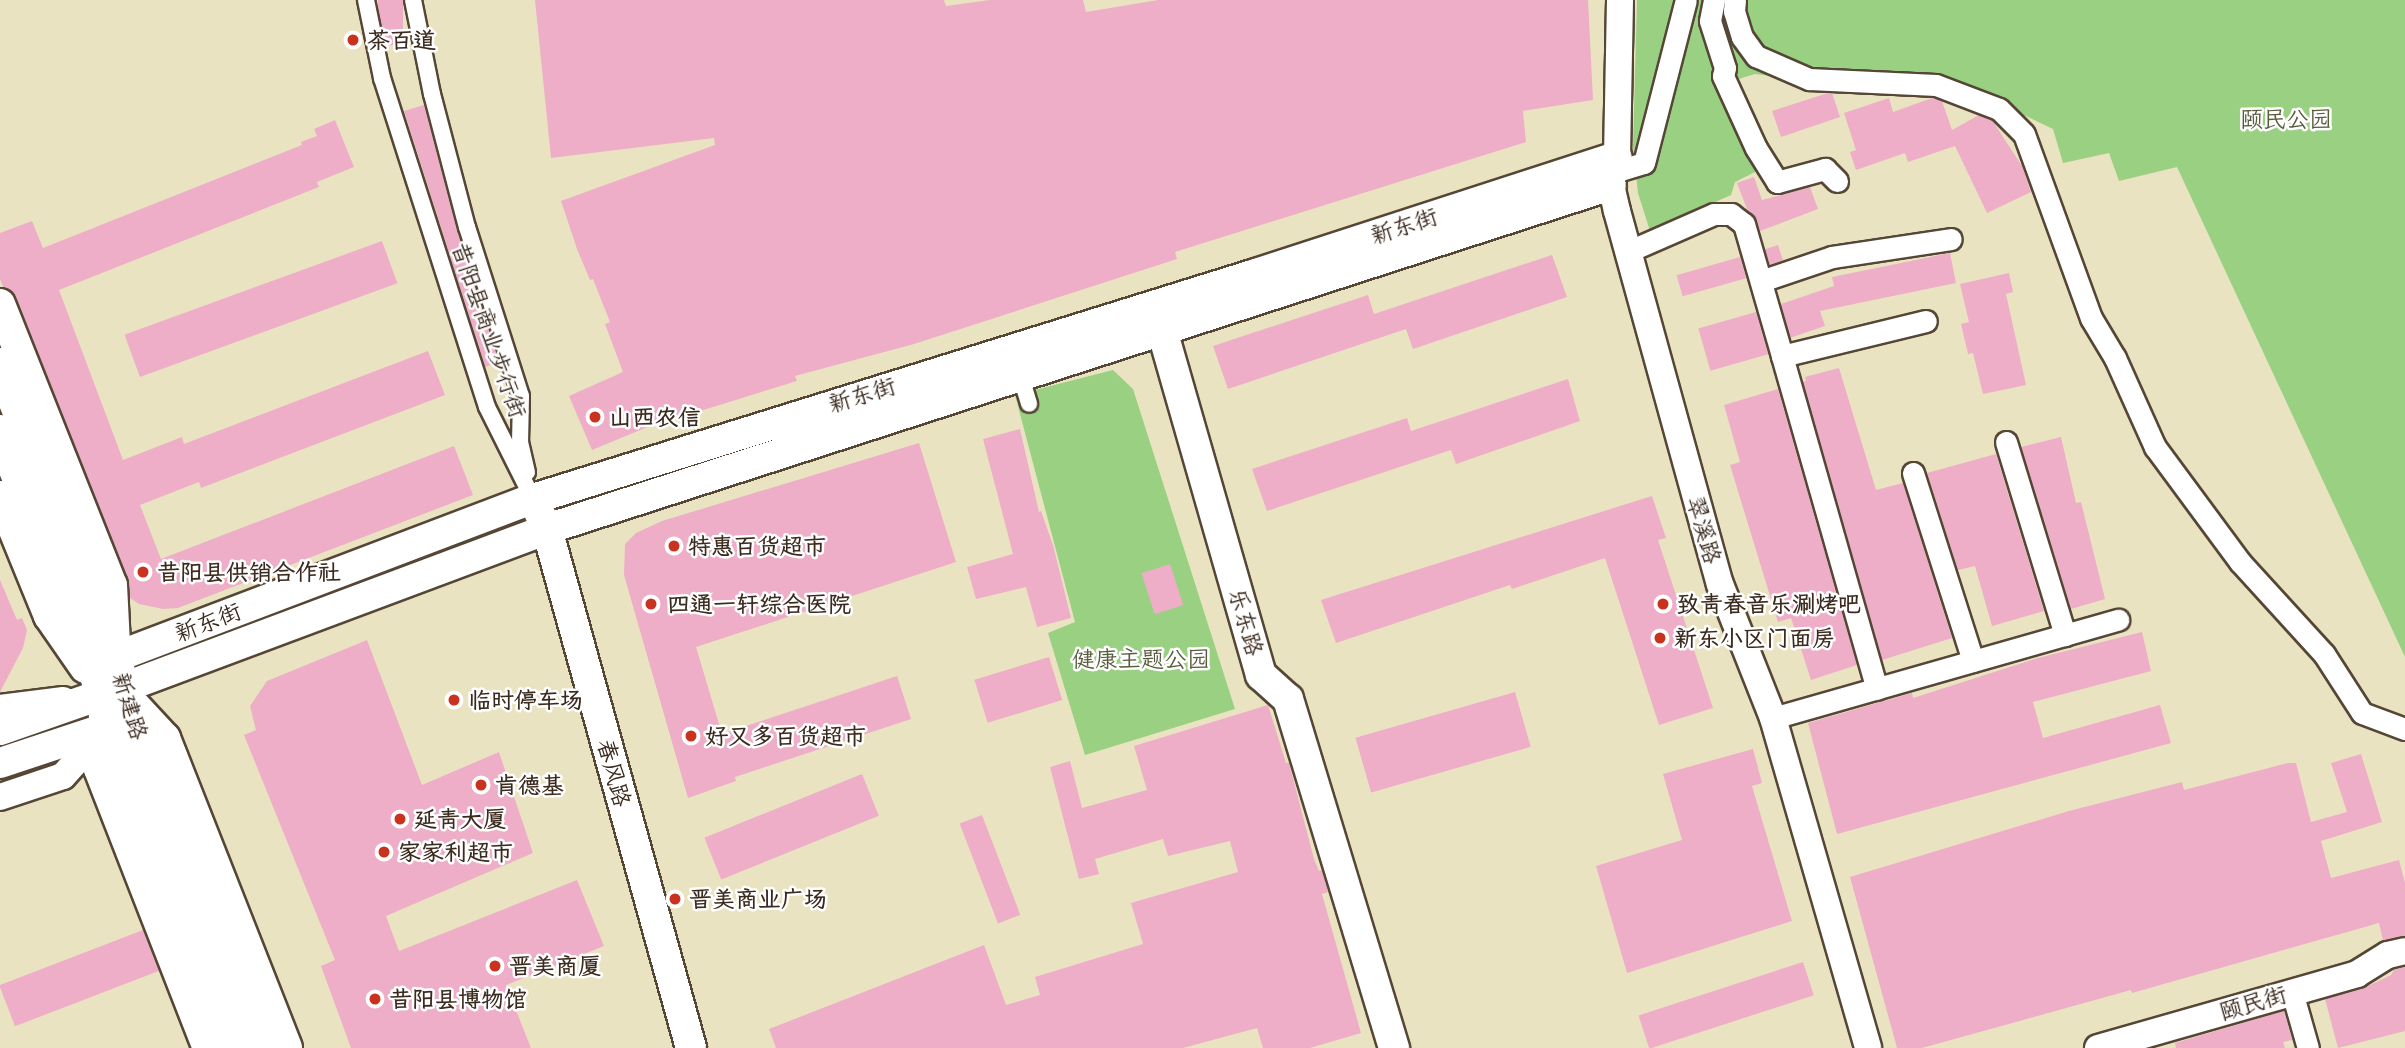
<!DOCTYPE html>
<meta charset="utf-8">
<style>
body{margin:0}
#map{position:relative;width:2405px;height:1048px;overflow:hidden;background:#eae3c1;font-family:Itim,"LXGW WenKai TC",sans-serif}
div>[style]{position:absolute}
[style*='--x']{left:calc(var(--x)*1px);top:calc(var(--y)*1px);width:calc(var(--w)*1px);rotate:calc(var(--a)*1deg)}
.green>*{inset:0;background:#99d082}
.building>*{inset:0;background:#eeaec8;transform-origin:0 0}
.roads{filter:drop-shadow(2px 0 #554636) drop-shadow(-2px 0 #554636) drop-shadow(0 2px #554636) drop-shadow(0 -2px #554636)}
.pedestrian>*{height:16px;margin:-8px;padding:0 8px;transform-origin:8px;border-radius:8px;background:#fff}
.minor>*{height:21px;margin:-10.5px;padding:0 10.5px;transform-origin:10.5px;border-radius:10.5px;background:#fff}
.tertiary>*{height:26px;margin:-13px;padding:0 13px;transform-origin:13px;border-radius:13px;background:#fff}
.secondary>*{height:30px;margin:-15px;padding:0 15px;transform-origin:15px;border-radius:15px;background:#fff}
.primary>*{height:33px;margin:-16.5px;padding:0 16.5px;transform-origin:16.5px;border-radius:16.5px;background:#fff}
.dots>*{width:19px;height:19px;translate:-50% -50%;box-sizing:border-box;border:4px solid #fff;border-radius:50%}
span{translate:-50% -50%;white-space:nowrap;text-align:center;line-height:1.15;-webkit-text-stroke:5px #fff;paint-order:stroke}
.poi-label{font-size:23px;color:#3b2a1e;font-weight:700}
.left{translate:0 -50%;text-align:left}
.park-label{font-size:23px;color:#575c3c}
.street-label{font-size:23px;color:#3b2a1e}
</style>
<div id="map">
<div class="green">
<div style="clip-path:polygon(1637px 0,2405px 0,2405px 657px,2177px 167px,2119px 181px,2109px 153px,2063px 163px,2053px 129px,2026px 116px,1937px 91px,1845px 85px,1755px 74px,1722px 84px,1759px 170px,1735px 182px,1731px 195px,1650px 231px,1638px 193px,1633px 147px)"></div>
<div style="clip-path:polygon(1113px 370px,1133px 389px,1235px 709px,1085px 755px,1048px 633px,1075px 622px,1015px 395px)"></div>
</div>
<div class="building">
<div style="left:378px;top:0;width:25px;height:45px"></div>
<div style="clip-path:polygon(535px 0,944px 0,946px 6px,990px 0,1083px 0,1086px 12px,1158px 0,1588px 0,1593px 100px,1523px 111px,1526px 142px,1175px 252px,1177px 259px,914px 344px,795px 376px,797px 381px,645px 428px,592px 450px,569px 396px,623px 372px,605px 324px,610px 322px,593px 279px,590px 280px,577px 249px,561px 201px,715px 145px,714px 138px,551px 158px)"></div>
<div style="clip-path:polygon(1828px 93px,1832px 93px,1840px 117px,1781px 137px,1772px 111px)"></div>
<div style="clip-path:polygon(1889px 98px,1893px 112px,1932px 98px,1942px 101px,1952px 130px,1979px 115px,1992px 120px,2022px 166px,2031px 192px,1987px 213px,1955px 146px,1908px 162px,1905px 153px,1856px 170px,1850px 152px,1856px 150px,1844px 113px)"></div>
<div style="clip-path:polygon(424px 105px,457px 230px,499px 362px,485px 367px,404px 111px)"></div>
<div style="clip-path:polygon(335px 120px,354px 167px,317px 182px,319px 187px,59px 290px,123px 460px,182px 437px,184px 444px,428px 351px,445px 395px,201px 488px,199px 482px,140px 505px,161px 559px,454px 446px,473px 495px,178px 608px,163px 609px,139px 604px,130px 598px,128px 579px,16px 298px,3px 287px,0 279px,0 233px,32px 221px,43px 248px,302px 145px,301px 142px,317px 136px,314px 129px)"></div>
<div style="clip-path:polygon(1754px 177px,1762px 200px,1810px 187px,1818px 209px,1760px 231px,1756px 220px,1747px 209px,1737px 183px)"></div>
<div style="left:382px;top:241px;width:45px;height:274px;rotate:70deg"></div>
<div style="left:1778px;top:245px;width:16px;height:14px;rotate:72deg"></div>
<div style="clip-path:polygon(1950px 253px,1956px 283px,1820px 311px,1825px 326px,1790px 338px,1781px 304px,1834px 286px,1832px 277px)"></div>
<div style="clip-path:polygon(1552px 255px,1567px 297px,1413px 349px,1406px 329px,1228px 389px,1213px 346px,1368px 295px,1374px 314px)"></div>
<div style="left:1740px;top:257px;width:22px;height:66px;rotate:74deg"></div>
<div style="clip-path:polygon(2009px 273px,2013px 292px,2006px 294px,2026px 385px,1983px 394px,1973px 353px,1968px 354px,1961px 324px,1969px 322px,1960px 284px)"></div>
<div style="left:1756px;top:312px;width:44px;height:60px;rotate:74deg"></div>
<div style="clip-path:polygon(1839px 368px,1876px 490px,1903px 483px,1952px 638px,1882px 660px,1803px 382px,1806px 381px,1805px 377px)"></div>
<div style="clip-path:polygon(1568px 379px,1580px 421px,1456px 464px,1451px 450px,1267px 511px,1252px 469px,1407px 418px,1411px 431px)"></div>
<div style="clip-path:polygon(1778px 389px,1857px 665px,1811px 680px,1791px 618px,1778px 622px,1730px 465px,1740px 462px,1724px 405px)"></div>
<div style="clip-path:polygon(1020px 429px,1039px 512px,1041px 511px,1053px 545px,1071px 618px,1037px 627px,1026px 587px,976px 599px,967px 567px,1013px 554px,983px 439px)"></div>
<div style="clip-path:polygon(2061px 437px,2076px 503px,2081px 502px,2105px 599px,2071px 609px,2021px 447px)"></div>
<div style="clip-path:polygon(919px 443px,956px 562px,696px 647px,722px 734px,897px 676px,911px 719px,735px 777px,736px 781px,688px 798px,624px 575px,625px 544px,636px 533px,662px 521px)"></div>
<div style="clip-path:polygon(1996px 454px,2044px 611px,1992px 626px,1975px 566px,1958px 570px,1927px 473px)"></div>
<div style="clip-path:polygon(1652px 496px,1666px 538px,1658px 540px,1713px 708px,1659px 725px,1605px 558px,1512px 589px,1510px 585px,1336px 643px,1321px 600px)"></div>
<div style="left:1170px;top:564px;width:43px;height:30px;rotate:72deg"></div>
<div style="clip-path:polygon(0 580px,17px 620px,22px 618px,27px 630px,23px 648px,0 692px)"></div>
<div style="clip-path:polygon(2142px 632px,2151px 671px,2033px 702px,2043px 738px,2160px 705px,2171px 743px,1837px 834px,1808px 723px,1912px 693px,1913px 698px,2038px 658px)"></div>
<div style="clip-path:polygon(367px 640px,422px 785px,499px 752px,533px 853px,386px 916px,399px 951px,577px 880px,604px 946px,506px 985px,531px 1048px,351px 1048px,321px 966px,335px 960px,244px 735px,256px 730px,250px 706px,267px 681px)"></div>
<div style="left:1049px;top:657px;width:45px;height:78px;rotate:73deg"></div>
<div style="left:1515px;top:692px;width:57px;height:166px;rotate:74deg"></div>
<div style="clip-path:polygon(1268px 705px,1286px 763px,1289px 763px,1314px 859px,1319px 871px,1322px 870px,1328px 892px,1322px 894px,1361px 1033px,1310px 1048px,1263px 1048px,1257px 1028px,1183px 1048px,776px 1048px,769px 1029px,984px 945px,1006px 1005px,1040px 995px,1035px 977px,1143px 944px,1131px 903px,1238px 872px,1230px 841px,1168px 856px,1163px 839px,1095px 859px,1099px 874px,1079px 879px,1050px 767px,1070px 761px,1082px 808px,1147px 790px,1134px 746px)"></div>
<div style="clip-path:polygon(1753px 749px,1762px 783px,1752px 786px,1792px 921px,1627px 973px,1596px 866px,1682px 840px,1663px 774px)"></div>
<div style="clip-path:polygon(2361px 754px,2382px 822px,2321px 841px,2331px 878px,2399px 860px,2405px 883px,2405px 936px,2383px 940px,2379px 923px,2132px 993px,2131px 990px,1922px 1048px,1897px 1048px,1850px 877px,2069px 811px,2182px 782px,2184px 790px,2288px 763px,2296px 763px,2311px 822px,2347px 812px,2331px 763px)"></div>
<div style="left:862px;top:774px;width:45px;height:170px;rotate:68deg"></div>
<div style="left:982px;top:815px;width:107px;height:24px;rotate:69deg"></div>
<div style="left:143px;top:930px;width:44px;height:154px;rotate:69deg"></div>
<div style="left:1803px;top:962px;width:35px;height:173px;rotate:72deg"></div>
<div style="clip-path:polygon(2405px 967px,2405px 1031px,2338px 1048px,2325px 999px,2362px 989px,2391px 975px,2394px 970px)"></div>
<div style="clip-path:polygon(2284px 1011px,2292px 1040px,2283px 1042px,2285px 1048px,2176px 1048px,2175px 1043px)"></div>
</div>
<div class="roads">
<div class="pedestrian">
<div style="--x:366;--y:0;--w:80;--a:78.4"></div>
<div style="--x:382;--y:78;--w:345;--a:72.3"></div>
<div style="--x:487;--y:407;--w:103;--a:63.4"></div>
<div style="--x:413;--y:0;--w:96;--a:78.6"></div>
<div style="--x:432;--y:94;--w:138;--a:75.3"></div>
<div style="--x:467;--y:227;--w:177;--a:72.3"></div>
<div style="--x:521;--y:396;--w:46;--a:91.2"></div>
<div style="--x:520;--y:442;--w:31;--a:77"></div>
<div style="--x:1020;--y:374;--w:31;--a:73"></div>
</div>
<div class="minor">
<div style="--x:1714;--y:0;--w:21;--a:101"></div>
<div style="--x:1710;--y:21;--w:49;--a:72.3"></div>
<div style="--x:1725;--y:68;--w:8;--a:104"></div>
<div style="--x:1723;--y:76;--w:79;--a:65.4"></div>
<div style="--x:1756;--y:148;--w:40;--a:58"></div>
<div style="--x:1777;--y:182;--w:50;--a:-15.2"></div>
<div style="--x:1825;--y:169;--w:17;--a:45"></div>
<div style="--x:1735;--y:0;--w:11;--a:95"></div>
<div style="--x:1734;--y:11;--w:27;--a:73"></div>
<div style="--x:1742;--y:37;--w:24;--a:54"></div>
<div style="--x:1756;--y:56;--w:58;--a:23.5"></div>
<div style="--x:1809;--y:79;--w:127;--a:2.7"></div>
<div style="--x:1936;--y:85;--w:67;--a:20.9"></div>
<div style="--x:1999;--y:109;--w:35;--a:45"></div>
<div style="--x:2024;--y:134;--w:196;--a:70"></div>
<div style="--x:2091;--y:318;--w:47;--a:59"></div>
<div style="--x:2115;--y:358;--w:98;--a:65.8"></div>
<div style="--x:2155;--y:447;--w:143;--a:53.5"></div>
<div style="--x:2240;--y:562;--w:125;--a:47.6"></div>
<div style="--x:2324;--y:654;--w:70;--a:57.2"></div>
<div style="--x:2362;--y:713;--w:46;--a:20.4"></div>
<div style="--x:1614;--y:172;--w:31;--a:-17"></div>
<div style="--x:1644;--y:163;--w:168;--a:-75.6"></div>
<div style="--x:1627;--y:252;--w:95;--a:-23.6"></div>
<div style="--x:1714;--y:214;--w:17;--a:0"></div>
<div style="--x:1731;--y:214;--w:16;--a:38"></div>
<div style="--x:1744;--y:224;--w:137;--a:73.9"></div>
<div style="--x:1782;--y:356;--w:148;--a:-13.7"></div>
<div style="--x:1761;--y:281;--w:75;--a:-18.7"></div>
<div style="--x:1832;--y:257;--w:120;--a:-8.6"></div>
<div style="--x:1782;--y:356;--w:346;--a:74.1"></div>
<div style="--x:2006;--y:442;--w:202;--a:73"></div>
<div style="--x:1913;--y:473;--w:197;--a:72.3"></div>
<div style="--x:1773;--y:718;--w:359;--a:-15.9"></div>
<div style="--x:2292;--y:992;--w:58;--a:74.1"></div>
</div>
<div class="tertiary">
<div style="--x:1620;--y:0;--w:157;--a:91.1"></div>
<div style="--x:1617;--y:157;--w:29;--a:102"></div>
<div style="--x:1611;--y:185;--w:27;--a:77"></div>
<div style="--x:1617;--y:211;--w:387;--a:74.6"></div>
<div style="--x:1720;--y:584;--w:144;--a:68.4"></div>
<div style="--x:1773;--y:718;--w:343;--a:73.9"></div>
<div style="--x:0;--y:708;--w:64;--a:-7.2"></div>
<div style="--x:0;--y:797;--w:66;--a:-18.4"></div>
<div style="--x:63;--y:776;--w:64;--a:-48.1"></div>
<div style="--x:2098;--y:1048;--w:269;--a:-15.9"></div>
<div style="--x:2357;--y:974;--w:36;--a:-32"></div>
<div style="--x:2388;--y:955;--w:17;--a:-13"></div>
</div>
<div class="secondary">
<div style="--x:0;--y:304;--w:302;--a:68.3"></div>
<div style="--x:112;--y:585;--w:59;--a:87.1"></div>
<div style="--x:1156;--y:309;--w:381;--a:74"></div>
<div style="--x:1261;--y:675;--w:36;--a:42"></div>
<div style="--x:1288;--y:699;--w:365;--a:73.1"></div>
<div style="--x:0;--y:496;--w:130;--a:67.8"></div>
<div style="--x:49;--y:616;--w:63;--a:55.3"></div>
<div style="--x:539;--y:512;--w:19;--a:65"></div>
<div style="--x:547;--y:529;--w:539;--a:74.49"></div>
<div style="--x:116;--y:657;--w:446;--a:-20.8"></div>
<div style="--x:533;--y:499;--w:757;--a:-17.29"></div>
<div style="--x:1256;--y:274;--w:379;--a:-18"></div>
<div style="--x:120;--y:689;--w:456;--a:-20.5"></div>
<div style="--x:547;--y:529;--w:1118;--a:-17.92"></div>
<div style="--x:125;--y:695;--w:59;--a:47.1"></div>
<div style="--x:165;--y:738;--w:333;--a:68.5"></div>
<div style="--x:109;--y:719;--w:51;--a:101.3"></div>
<div style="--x:99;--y:769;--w:300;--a:68.7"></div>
<div style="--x:0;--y:730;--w:109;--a:-19.3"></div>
<div style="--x:0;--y:763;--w:112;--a:-18.3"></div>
</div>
<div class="primary">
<div style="--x:0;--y:364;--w:315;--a:68.4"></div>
<div style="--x:116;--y:657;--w:32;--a:83"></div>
<div style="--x:120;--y:689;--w:386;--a:68.3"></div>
<div style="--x:0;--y:431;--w:282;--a:68.6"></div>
<div style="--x:103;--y:694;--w:34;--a:85"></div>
<div style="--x:106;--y:728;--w:345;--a:68.2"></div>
</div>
</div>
<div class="dots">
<div style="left:353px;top:40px;background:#c8321e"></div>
<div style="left:595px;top:417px;background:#c8321e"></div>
<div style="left:674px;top:546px;background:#c8321e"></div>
<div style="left:143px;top:572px;background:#c8321e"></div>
<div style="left:651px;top:604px;background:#c8321e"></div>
<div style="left:1663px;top:604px;background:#c8321e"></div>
<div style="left:1660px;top:638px;background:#c8321e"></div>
<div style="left:454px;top:700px;background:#c8321e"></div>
<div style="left:691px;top:736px;background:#c8321e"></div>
<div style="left:481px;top:785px;background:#c8321e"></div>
<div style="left:400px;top:819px;background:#c8321e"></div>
<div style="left:384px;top:852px;background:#c8321e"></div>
<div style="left:675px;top:899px;background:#c8321e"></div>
<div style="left:495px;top:966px;background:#c8321e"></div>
<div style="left:375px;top:999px;background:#c8321e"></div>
</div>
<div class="poi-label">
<span class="left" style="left:367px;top:40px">茶百道</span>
<span class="left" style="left:609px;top:417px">山西农信</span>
<span class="left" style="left:688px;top:546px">特惠百货超市</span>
<span class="left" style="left:157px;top:572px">昔阳县供销合作社</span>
<span class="left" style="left:667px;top:604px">四通一轩综合医院</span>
<span class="left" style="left:1677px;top:604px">致青春音乐涮烤吧</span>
<span class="left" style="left:1674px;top:638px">新东小区门面房</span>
<span class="left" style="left:468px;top:700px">临时停车场</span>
<span class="left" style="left:705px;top:736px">好又多百货超市</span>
<span class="left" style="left:495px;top:785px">肯德基</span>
<span class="left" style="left:414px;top:819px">延青大厦</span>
<span class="left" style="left:398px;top:852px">家家利超市</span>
<span class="left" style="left:689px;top:899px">晋美商业广场</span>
<span class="left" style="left:509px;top:966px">晋美商厦</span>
<span class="left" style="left:389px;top:999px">昔阳县博物馆</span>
</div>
<div class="park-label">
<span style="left:2286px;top:119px">颐民公园</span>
<span style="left:1141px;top:659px">健康主题公园</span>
</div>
<div class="street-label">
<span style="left:1404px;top:226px;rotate:-18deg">新东街</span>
<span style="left:489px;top:330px;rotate:71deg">昔阳县商业步行街</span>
<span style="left:862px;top:395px;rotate:-17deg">新东街</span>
<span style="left:1704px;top:530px;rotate:74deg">翠溪路</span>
<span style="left:208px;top:622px;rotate:-21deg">新东街</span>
<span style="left:1246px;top:622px;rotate:74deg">乐东路</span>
<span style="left:130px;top:706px;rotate:73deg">新建路</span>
<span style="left:614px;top:773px;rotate:75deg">春风路</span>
<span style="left:2253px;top:1003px;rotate:-16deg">颐民街</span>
</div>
</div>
